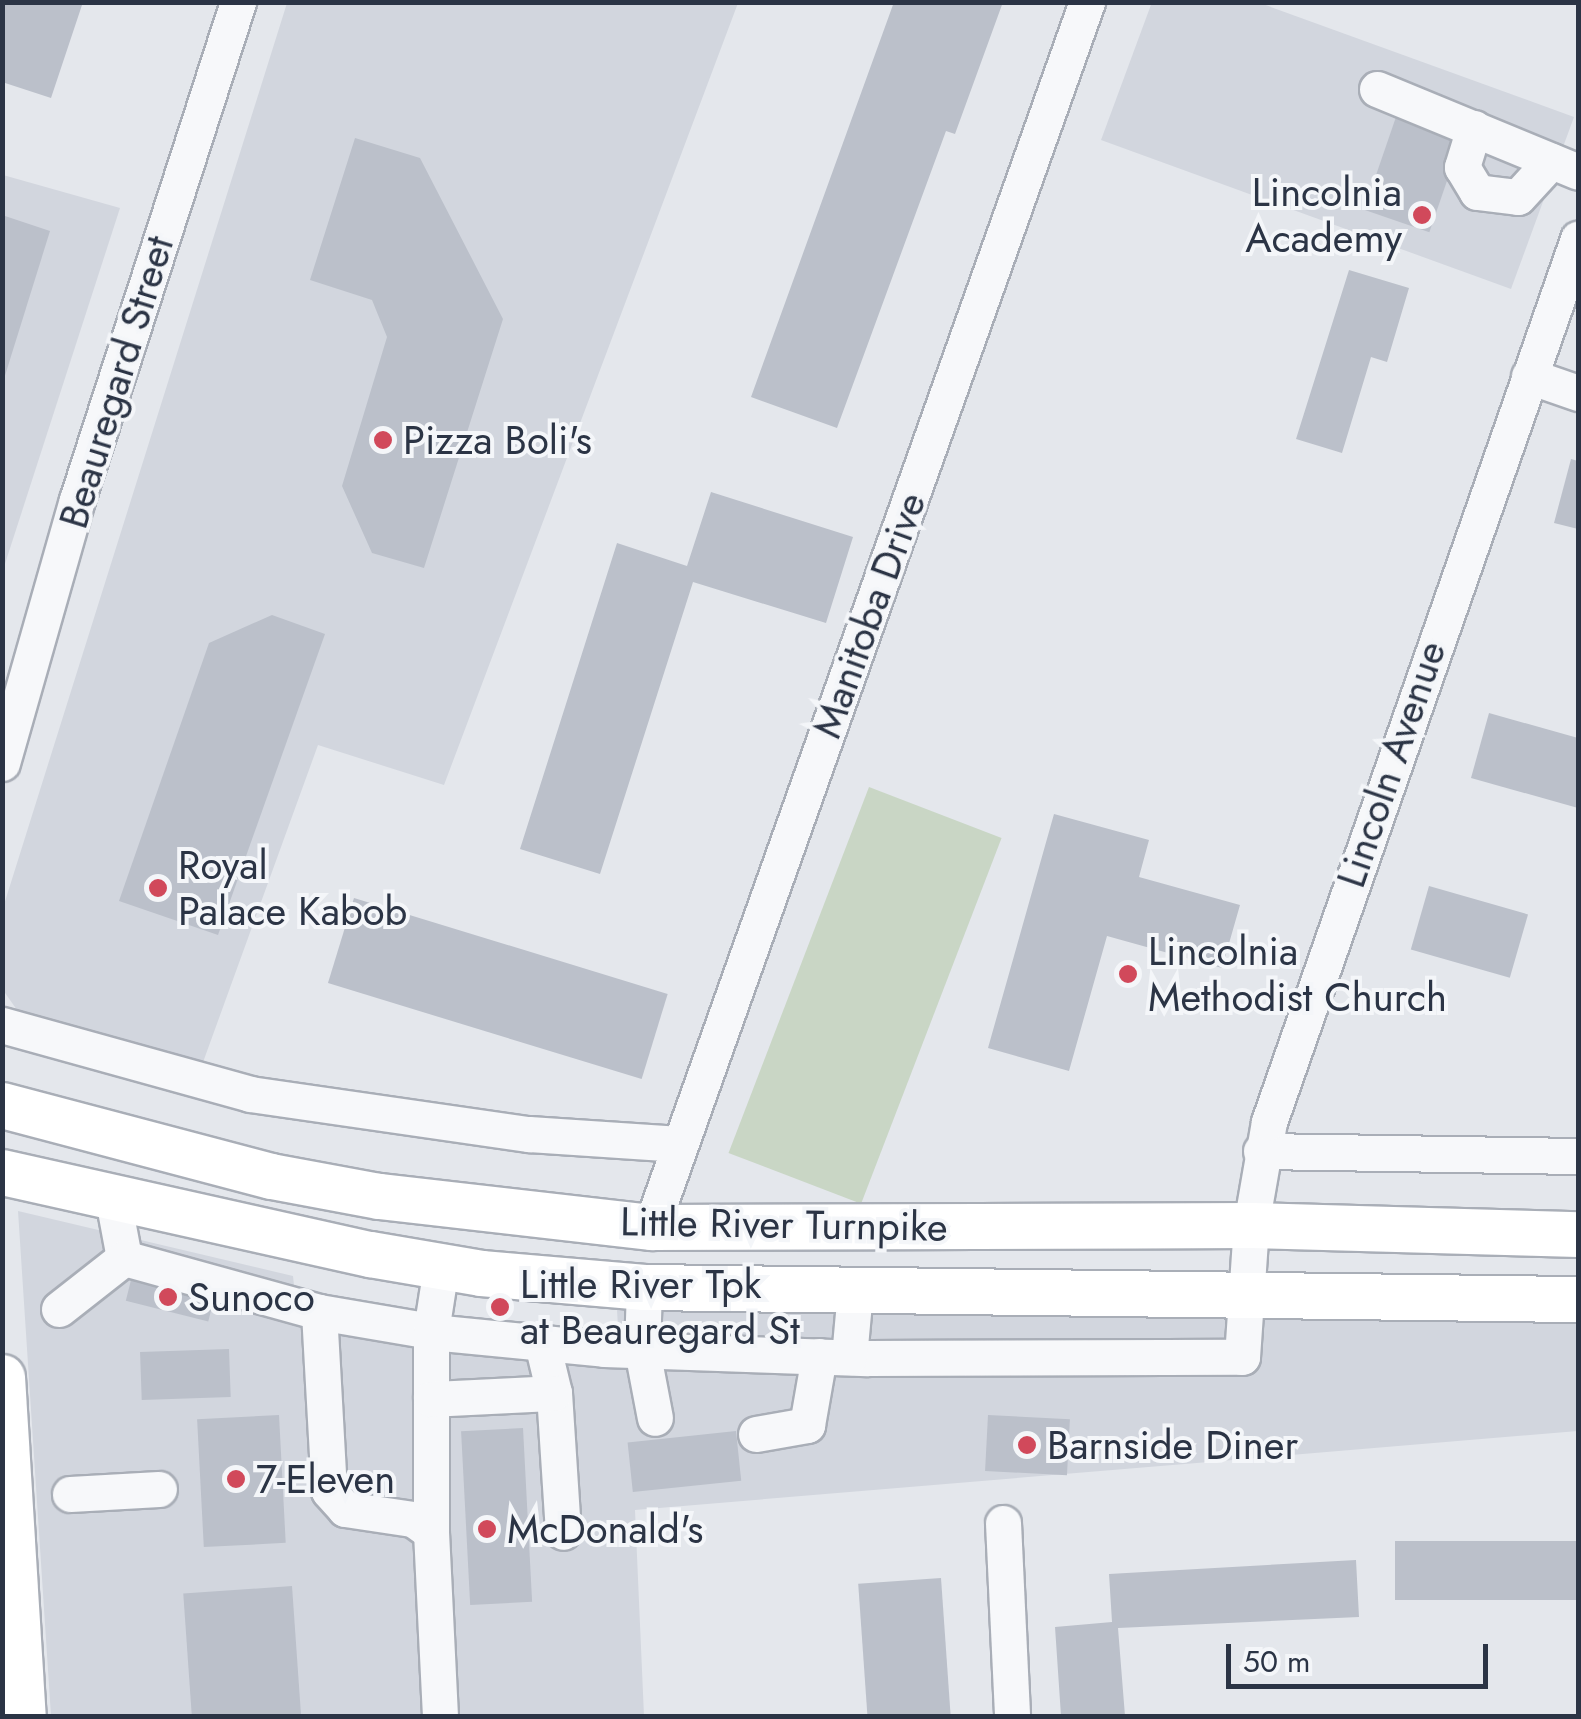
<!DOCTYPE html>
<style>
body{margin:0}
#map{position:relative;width:1581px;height:1719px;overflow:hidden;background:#e4e7ec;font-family:Jost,sans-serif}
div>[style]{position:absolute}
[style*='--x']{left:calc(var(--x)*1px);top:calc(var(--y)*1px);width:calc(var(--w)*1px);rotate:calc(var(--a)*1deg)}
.built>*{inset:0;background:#d2d6de}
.green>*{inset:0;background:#c9d6c5;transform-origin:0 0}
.building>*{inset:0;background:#bbc0ca;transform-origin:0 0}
.roads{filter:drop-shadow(2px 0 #a9aeb7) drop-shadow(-2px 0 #a9aeb7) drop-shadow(0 2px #a9aeb7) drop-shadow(0 -2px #a9aeb7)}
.minor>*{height:35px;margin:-17.5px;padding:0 17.5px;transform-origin:17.5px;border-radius:17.5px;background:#f7f8fa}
.major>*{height:45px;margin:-22.5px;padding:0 22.5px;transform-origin:22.5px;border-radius:22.5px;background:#fff}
.dots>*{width:28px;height:28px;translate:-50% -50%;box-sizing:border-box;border:5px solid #f4f6f9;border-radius:50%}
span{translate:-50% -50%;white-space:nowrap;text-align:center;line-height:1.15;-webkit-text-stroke:8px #f4f6f9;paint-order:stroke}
.poi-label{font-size:40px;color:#2b3445}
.right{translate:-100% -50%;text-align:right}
.left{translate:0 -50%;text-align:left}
.street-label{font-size:40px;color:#2b3445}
.frame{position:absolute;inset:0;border:5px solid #2b3445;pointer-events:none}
.scale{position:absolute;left:1226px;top:1644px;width:262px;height:45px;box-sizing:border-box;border:5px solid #2b3445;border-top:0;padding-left:12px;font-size:30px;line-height:35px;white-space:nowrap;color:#2b3445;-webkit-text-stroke:8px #f4f6f9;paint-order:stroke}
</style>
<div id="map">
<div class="built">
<div style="clip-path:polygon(1152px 2px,1260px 3px,1574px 117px,1511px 289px,1101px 140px)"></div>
<div style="clip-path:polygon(287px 3px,738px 3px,444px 785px,318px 745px,202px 1065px,17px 1010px,3px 990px,2px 911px)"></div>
<div style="clip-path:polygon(3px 175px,120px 208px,3px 570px)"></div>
<div style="clip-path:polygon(18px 1211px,293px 1276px,297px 1313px,619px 1344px,617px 1310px,1578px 1302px,1578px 1431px,635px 1510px,644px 1716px,51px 1716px)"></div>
</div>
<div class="green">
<div style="left:869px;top:787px;width:142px;height:392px;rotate:21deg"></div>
</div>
<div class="building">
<div style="clip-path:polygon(2px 2px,83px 2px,51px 98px,2px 82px)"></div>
<div style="clip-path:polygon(894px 2px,1003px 2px,955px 134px,946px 131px,837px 428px,751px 397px)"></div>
<div style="left:1396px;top:117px;width:69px;height:98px;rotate:19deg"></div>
<div style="clip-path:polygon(355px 138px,420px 158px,503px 319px,424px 568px,372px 553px,342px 486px,387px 337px,372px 300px,310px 280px)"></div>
<div style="clip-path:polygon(2px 215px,50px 231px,3px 382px,2px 382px)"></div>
<div style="clip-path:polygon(1349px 270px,1409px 288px,1387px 362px,1371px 357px,1342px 453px,1296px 439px)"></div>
<div style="clip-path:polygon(1571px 459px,1578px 461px,1578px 529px,1554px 523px)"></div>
<div style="clip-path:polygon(711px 492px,853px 537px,826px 623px,693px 582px,600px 874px,520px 849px,617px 543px,687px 566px)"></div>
<div style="clip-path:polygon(272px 615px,325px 634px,218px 935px,119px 901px,209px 643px)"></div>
<div style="clip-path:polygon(1489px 713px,1578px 738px,1578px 808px,1471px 778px)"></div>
<div style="clip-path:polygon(1054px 814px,1149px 840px,1139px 877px,1240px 905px,1222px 968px,1107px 936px,1069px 1071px,988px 1048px)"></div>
<div style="left:1429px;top:886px;width:103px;height:66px;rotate:16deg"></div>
<div style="left:354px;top:898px;width:328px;height:89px;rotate:17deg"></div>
<div style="left:135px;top:1264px;width:85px;height:38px;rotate:14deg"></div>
<div style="left:229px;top:1349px;width:48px;height:89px;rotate:88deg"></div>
<div style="left:279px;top:1415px;width:128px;height:82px;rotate:87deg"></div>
<div style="left:988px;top:1415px;width:82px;height:56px;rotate:3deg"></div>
<div style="left:523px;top:1428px;width:174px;height:62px;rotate:87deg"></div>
<div style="left:736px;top:1431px;width:50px;height:109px;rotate:84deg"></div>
<div style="left:1578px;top:1541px;width:59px;height:183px;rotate:90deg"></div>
<div style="clip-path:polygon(1356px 1560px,1359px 1617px,1118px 1628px,1125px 1716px,1061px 1716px,1055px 1627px,1112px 1622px,1109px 1574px)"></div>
<div style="left:941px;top:1578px;width:138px;height:83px;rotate:86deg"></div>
<div style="left:292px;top:1586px;width:130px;height:109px;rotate:86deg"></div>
</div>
<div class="roads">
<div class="minor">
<div style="--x:1377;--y:89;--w:217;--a:22.4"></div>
<div style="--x:1474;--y:128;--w:41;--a:107.1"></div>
<div style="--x:1462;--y:167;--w:29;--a:59"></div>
<div style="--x:1477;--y:192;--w:41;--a:7"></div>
<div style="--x:1518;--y:197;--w:49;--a:-47.5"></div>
<div style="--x:1529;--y:376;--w:52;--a:19.1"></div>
<div style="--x:2;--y:763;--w:273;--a:-74.1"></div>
<div style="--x:77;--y:500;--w:523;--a:-72.08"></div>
<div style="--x:2;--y:1025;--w:257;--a:15.5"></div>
<div style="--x:250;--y:1094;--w:282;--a:8.2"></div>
<div style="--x:529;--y:1134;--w:151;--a:3.8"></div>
<div style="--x:1261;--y:1151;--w:317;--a:0.9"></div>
<div style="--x:113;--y:1199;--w:60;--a:79.4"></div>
<div style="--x:124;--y:1258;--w:202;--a:15.5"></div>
<div style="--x:319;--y:1312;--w:125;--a:9.7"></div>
<div style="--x:442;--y:1333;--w:163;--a:5.6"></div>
<div style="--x:604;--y:1349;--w:264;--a:2"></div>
<div style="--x:868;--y:1358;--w:374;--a:-0.2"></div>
<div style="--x:1242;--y:1357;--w:132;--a:-86.1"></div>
<div style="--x:1251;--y:1225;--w:105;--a:-80.1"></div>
<div style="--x:1269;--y:1122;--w:936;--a:-70.71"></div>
<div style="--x:651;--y:1227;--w:1300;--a:-70.41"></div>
<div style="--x:644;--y:1287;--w:63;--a:91.8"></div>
<div style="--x:642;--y:1350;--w:69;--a:79.2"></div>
<div style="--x:59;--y:1309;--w:83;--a:-38.1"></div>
<div style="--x:319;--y:1312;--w:179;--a:86.8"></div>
<div style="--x:329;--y:1491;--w:24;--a:48"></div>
<div style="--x:345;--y:1509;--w:69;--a:8.4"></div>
<div style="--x:413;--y:1519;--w:22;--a:36"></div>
<div style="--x:431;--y:1532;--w:201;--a:-90"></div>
<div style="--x:431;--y:1331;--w:65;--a:-81.1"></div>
<div style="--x:542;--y:1343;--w:51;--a:76.5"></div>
<div style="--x:554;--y:1393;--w:139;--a:86.3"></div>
<div style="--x:849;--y:1357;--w:66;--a:-84.8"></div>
<div style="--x:431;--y:1399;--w:123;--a:-2.8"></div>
<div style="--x:756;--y:1434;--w:52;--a:-10"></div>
<div style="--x:807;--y:1425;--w:70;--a:-80.1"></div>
<div style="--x:70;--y:1494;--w:89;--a:-3.2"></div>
<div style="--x:1003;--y:1523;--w:193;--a:87.3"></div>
<div style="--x:431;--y:1532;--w:184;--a:87.2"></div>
</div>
<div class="major">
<div style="--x:2;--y:1105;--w:278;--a:14.8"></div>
<div style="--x:271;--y:1176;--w:110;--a:10.5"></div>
<div style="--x:379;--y:1196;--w:274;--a:6.5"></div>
<div style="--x:651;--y:1227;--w:600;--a:-0.19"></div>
<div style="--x:1251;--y:1225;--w:327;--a:1.6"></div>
<div style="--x:2;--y:1172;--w:377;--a:12.6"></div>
<div style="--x:370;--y:1254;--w:113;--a:9.7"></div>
<div style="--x:481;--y:1273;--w:164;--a:4.9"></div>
<div style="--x:644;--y:1287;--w:934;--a:0.74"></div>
<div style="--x:2;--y:1377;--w:340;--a:86.5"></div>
</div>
</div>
<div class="dots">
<div style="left:1422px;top:215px;background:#d1495b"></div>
<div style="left:383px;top:440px;background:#d1495b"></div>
<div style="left:158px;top:888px;background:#d1495b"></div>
<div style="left:1128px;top:974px;background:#d1495b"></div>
<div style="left:168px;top:1297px;background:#d1495b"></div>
<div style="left:500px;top:1307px;background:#d1495b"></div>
<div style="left:1027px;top:1445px;background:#d1495b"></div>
<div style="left:236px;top:1479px;background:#d1495b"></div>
<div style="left:487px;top:1529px;background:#d1495b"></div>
</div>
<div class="poi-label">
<span class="right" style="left:1402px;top:215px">Lincolnia<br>Academy</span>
<span class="left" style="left:403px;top:440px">Pizza Boli's</span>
<span class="left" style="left:178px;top:888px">Royal<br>Palace Kabob</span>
<span class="left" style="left:1148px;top:974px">Lincolnia<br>Methodist Church</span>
<span class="left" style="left:520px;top:1307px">Little River Tpk<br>at Beauregard St</span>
<span class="left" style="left:188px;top:1297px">Sunoco</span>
<span class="left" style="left:1047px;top:1445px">Barnside Diner</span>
<span class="left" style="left:256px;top:1479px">7-Eleven</span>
<span class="left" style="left:507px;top:1529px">McDonald's</span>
</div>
<div class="street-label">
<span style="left:116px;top:382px;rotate:-73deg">Beauregard Street</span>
<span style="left:869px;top:615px;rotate:-70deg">Manitoba Drive</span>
<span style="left:1391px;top:764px;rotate:-71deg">Lincoln Avenue</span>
<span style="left:784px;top:1224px;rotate:1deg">Little River Turnpike</span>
</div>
<div class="frame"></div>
<div class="scale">50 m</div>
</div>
